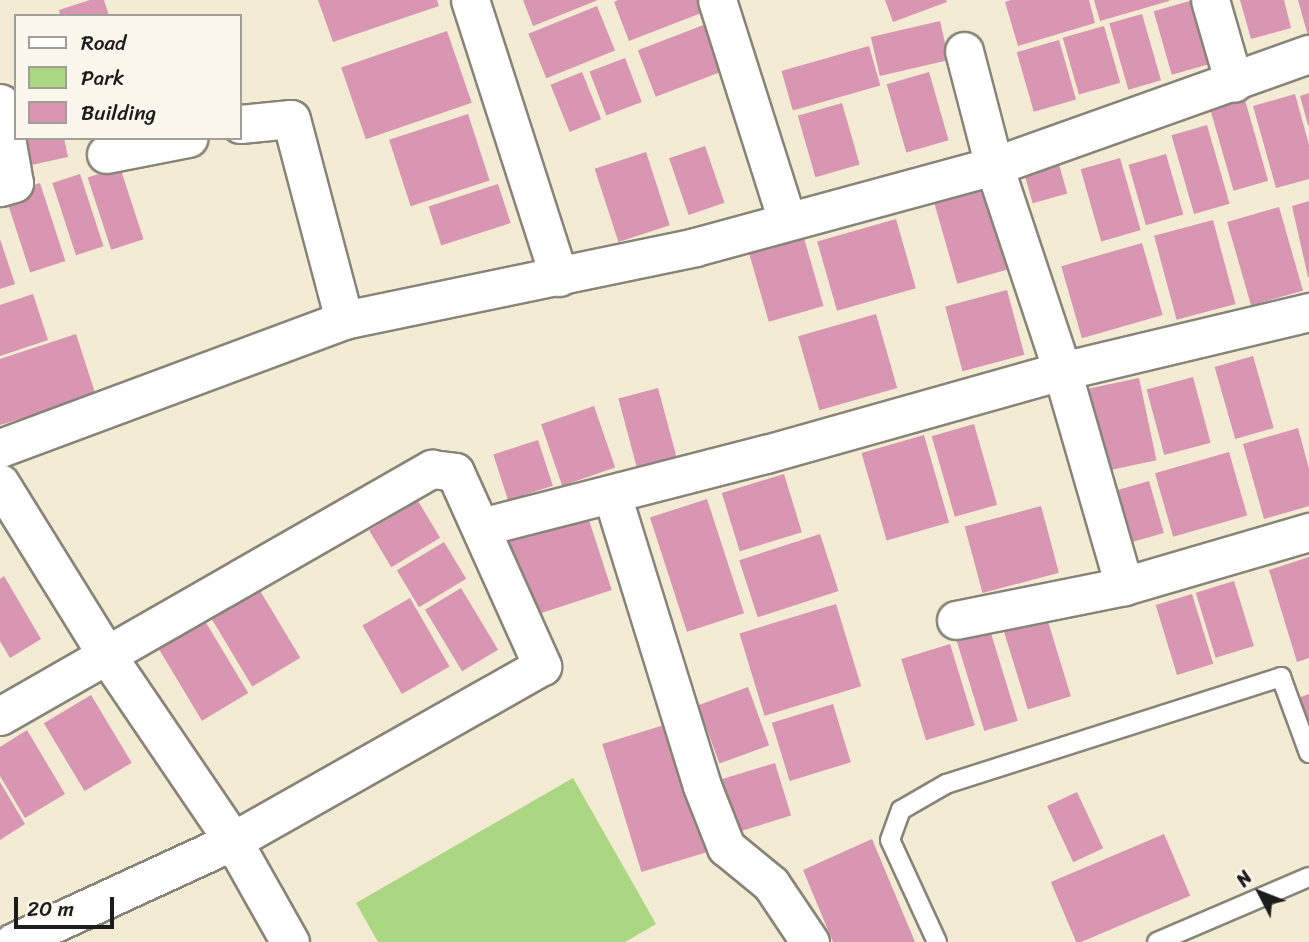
<!DOCTYPE html>
<style>
body{margin:0}
#map{position:relative;width:1309px;height:942px;overflow:hidden;background:#f3ebd4;font-family:Sriracha,sans-serif}
div>[style]{position:absolute}
[style*='--x']{left:calc(var(--x)*1px);top:calc(var(--y)*1px);width:calc(var(--w)*1px);rotate:calc(var(--a)*1deg)}
.green>*{inset:0;background:#abd682}
.building>*{inset:0;background:#d896b3;transform-origin:0 0}
.roads{filter:drop-shadow(2px 0 #888478) drop-shadow(-2px 0 #888478) drop-shadow(0 2px #888478) drop-shadow(0 -2px #888478)}
.service>*{height:18px;margin:-9px;padding:0 9px;transform-origin:9px;border-radius:9px;background:#fff}
.minor>*{height:37px;margin:-18.5px;padding:0 18.5px;transform-origin:18.5px;border-radius:18.5px;background:#fff}
span{translate:-50% -50%;white-space:nowrap;text-align:center;line-height:1.15;-webkit-text-stroke:6px #fbf7ec;paint-order:stroke}
.legend{position:absolute;left:14px;top:14px;width:228px;height:126px;box-sizing:border-box;background:#fbf7ec;border:2px solid #a29f99;margin:0;padding:9px 12px;list-style:none;font-size:21px;color:#1c1c1c}
.legend li{display:flex;align-items:center;gap:14px;height:35px}
.legend b{width:35px;border:2px solid #a29f99}
.north{position:absolute;left:1225px;top:858px;width:70px;height:70px;-webkit-text-stroke:5px #fbf7ec;paint-order:stroke;rotate:312deg;font-size:19px;font-weight:700;line-height:28px;text-align:center;color:#1c1c1c}
.north::after{content:'';display:block;margin:auto;width:24px;height:32px;background:#1c1c1c;clip-path:polygon(50% 0,100% 100%,50% 72%,0 100%)}
.scale{position:absolute;left:14px;top:897px;width:100px;height:32px;box-sizing:border-box;border:4px solid #1c1c1c;border-top:0;padding-left:9px;font-size:21px;line-height:24px;white-space:nowrap;color:#1c1c1c;-webkit-text-stroke:5px #fbf7ec;paint-order:stroke}
</style>
<div id="map">
<div class="green">
<div style="clip-path:polygon(573px 778px,656px 924px,625px 942px,378px 942px,356px 903px)"></div>
</div>
<div class="building">
<div style="clip-path:polygon(90px 0,104px 0,109px 16px,60px 16px,59px 10px)"></div>
<div style="clip-path:polygon(318px 0,437px 0,439px 6px,333px 42px)"></div>
<div style="clip-path:polygon(523px 0,598px 0,533px 26px)"></div>
<div style="clip-path:polygon(618px 0,705px 0,709px 10px,629px 41px,614px 2px)"></div>
<div style="clip-path:polygon(885px 0,946px 0,947px 2px,893px 22px)"></div>
<div style="clip-path:polygon(1011px 0,1089px 0,1095px 23px,1018px 46px,1005px 2px)"></div>
<div style="clip-path:polygon(1094px 0,1169px 0,1169px 1px,1100px 21px)"></div>
<div style="left:1193px;top:0;width:66px;height:41px;rotate:74deg"></div>
<div style="clip-path:polygon(1240px 0,1284px 0,1291px 28px,1251px 39px)"></div>
<div style="clip-path:polygon(1298px 0,1309px 0,1309px 36px,1308px 36px)"></div>
<div style="left:597px;top:6px;width:48px;height:74px;rotate:68deg"></div>
<div style="left:1142px;top:14px;width:69px;height:34px;rotate:74deg"></div>
<div style="left:940px;top:21px;width:40px;height:71px;rotate:77deg"></div>
<div style="left:706px;top:24px;width:50px;height:73px;rotate:69deg"></div>
<div style="left:1104px;top:26px;width:59px;height:43px;rotate:74deg"></div>
<div style="left:447px;top:31px;width:76px;height:112px;rotate:71deg"></div>
<div style="left:1059px;top:40px;width:62px;height:44px;rotate:74deg"></div>
<div style="left:869px;top:46px;width:41px;height:91px;rotate:74deg"></div>
<div style="left:625px;top:58px;width:47px;height:38px;rotate:69deg"></div>
<div style="left:582px;top:72px;width:51px;height:34px;rotate:68deg"></div>
<div style="left:929px;top:72px;width:71px;height:44px;rotate:74deg"></div>
<div style="clip-path:polygon(1309px 93px,1309px 125px,1308px 125px,1300px 96px)"></div>
<div style="clip-path:polygon(1295px 94px,1309px 145px,1309px 179px,1276px 188px,1253px 106px)"></div>
<div style="left:1245px;top:100px;width:84px;height:36px;rotate:74deg"></div>
<div style="left:842px;top:103px;width:64px;height:46px;rotate:74deg"></div>
<div style="left:468px;top:114px;width:70px;height:83px;rotate:72deg"></div>
<div style="left:1207px;top:125px;width:82px;height:37px;rotate:74deg"></div>
<div style="clip-path:polygon(16px 138px,64px 138px,68px 157px,22px 167px)"></div>
<div style="left:705px;top:146px;width:60px;height:38px;rotate:71deg"></div>
<div style="left:646px;top:152px;width:77px;height:54px;rotate:72deg"></div>
<div style="left:1056px;top:154px;width:41px;height:36px;rotate:74deg"></div>
<div style="left:1166px;top:154px;width:63px;height:39px;rotate:74deg"></div>
<div style="left:1120px;top:158px;width:75px;height:41px;rotate:74deg"></div>
<div style="left:120px;top:167px;width:76px;height:34px;rotate:72deg"></div>
<div style="left:80px;top:174px;width:76px;height:29px;rotate:72deg"></div>
<div style="left:982px;top:181px;width:92px;height:52px;rotate:74deg"></div>
<div style="left:40px;top:183px;width:82px;height:37px;rotate:72deg"></div>
<div style="left:498px;top:184px;width:41px;height:73px;rotate:72deg"></div>
<div style="clip-path:polygon(1309px 201px,1309px 277px,1308px 277px,1292px 206px)"></div>
<div style="left:1279px;top:207px;width:87px;height:54px;rotate:74deg"></div>
<div style="left:896px;top:219px;width:72px;height:82px;rotate:74deg"></div>
<div style="left:1213px;top:220px;width:87px;height:61px;rotate:75deg"></div>
<div style="left:802px;top:231px;width:78px;height:57px;rotate:74deg"></div>
<div style="clip-path:polygon(0 239px,15px 284px,0 289px)"></div>
<div style="left:1142px;top:243px;width:75px;height:84px;rotate:74deg"></div>
<div style="left:1007px;top:290px;width:67px;height:64px;rotate:75deg"></div>
<div style="clip-path:polygon(33px 294px,48px 340px,0 356px,0 305px)"></div>
<div style="left:876px;top:314px;width:77px;height:81px;rotate:74deg"></div>
<div style="clip-path:polygon(76px 334px,96px 396px,0 425px,0 359px)"></div>
<div style="left:1253px;top:356px;width:75px;height:40px;rotate:74deg"></div>
<div style="left:1193px;top:377px;width:68px;height:48px;rotate:75deg"></div>
<div style="left:1139px;top:378px;width:84px;height:63px;rotate:78deg"></div>
<div style="left:658px;top:388px;width:71px;height:41px;rotate:75deg"></div>
<div style="left:594px;top:406px;width:65px;height:56px;rotate:71deg"></div>
<div style="left:974px;top:424px;width:84px;height:44px;rotate:74deg"></div>
<div style="clip-path:polygon(1298px 428px,1309px 469px,1309px 506px,1264px 519px,1243px 444px)"></div>
<div style="left:924px;top:435px;width:91px;height:65px;rotate:74deg"></div>
<div style="left:538px;top:440px;width:48px;height:47px;rotate:72deg"></div>
<div style="left:1229px;top:452px;width:66px;height:77px;rotate:74deg"></div>
<div style="left:784px;top:474px;width:61px;height:65px;rotate:73deg"></div>
<div style="left:1149px;top:481px;width:54px;height:47px;rotate:74deg"></div>
<div style="left:707px;top:499px;width:120px;height:60px;rotate:72deg"></div>
<div style="left:418px;top:501px;width:43px;height:57px;rotate:59deg"></div>
<div style="left:1041px;top:506px;width:69px;height:79px;rotate:75deg"></div>
<div style="left:587px;top:514px;width:80px;height:83px;rotate:72deg"></div>
<div style="left:820px;top:534px;width:60px;height:85px;rotate:72deg"></div>
<div style="left:444px;top:542px;width:43px;height:55px;rotate:59deg"></div>
<div style="clip-path:polygon(1309px 557px,1309px 658px,1297px 662px,1269px 570px)"></div>
<div style="clip-path:polygon(4px 576px,41px 639px,10px 658px,0 641px,0 579px)"></div>
<div style="left:1234px;top:581px;width:68px;height:40px;rotate:73deg"></div>
<div style="left:256px;top:584px;width:86px;height:56px;rotate:59deg"></div>
<div style="left:461px;top:588px;width:72px;height:42px;rotate:59deg"></div>
<div style="left:1192px;top:594px;width:73px;height:38px;rotate:73deg"></div>
<div style="left:410px;top:598px;width:79px;height:55px;rotate:60deg"></div>
<div style="left:836px;top:604px;width:86px;height:101px;rotate:73deg"></div>
<div style="left:1046px;top:615px;width:85px;height:45px;rotate:73deg"></div>
<div style="left:205px;top:621px;width:84px;height:54px;rotate:59deg"></div>
<div style="left:990px;top:630px;width:95px;height:35px;rotate:73deg"></div>
<div style="left:950px;top:644px;width:85px;height:51px;rotate:73deg"></div>
<div style="left:748px;top:687px;width:62px;height:53px;rotate:70deg"></div>
<div style="clip-path:polygon(1309px 694px,1309px 727px,1298px 698px)"></div>
<div style="left:91px;top:695px;width:79px;height:55px;rotate:59deg"></div>
<div style="left:833px;top:704px;width:61px;height:64px;rotate:73deg"></div>
<div style="left:674px;top:722px;width:134px;height:75px;rotate:73deg"></div>
<div style="clip-path:polygon(27px 730px,65px 794px,25px 818px,0 776px,0 747px)"></div>
<div style="left:775px;top:763px;width:55px;height:55px;rotate:73deg"></div>
<div style="clip-path:polygon(0 782px,25px 824px,0 840px)"></div>
<div style="left:1077px;top:792px;width:62px;height:33px;rotate:65deg"></div>
<div style="left:1164px;top:834px;width:67px;height:123px;rotate:67deg"></div>
<div style="clip-path:polygon(872px 839px,915px 942px,833px 942px,803px 870px)"></div>
</div>
<div class="roads">
<div class="service">
<div style="--x:937;--y:942;--w:112;--a:-114.7"></div>
<div style="--x:890;--y:840;--w:32;--a:-70"></div>
<div style="--x:901;--y:810;--w:52;--a:-30"></div>
<div style="--x:946;--y:784;--w:352;--a:-17.7"></div>
<div style="--x:1281;--y:677;--w:81;--a:69.8"></div>
<div style="--x:1157;--y:942;--w:165;--a:-23.2"></div>
</div>
<div class="minor">
<div style="--x:470;--y:0;--w:291;--a:72.2"></div>
<div style="--x:717;--y:0;--w:232;--a:72.4"></div>
<div style="--x:1210;--y:0;--w:86;--a:73.9"></div>
<div style="--x:964;--y:51;--w:119;--a:75.4"></div>
<div style="--x:994;--y:166;--w:216;--a:71.6"></div>
<div style="--x:1062;--y:371;--w:224;--a:73.9"></div>
<div style="--x:1124;--y:586;--w:193;--a:-16.3"></div>
<div style="--x:0;--y:103;--w:81;--a:80.1"></div>
<div style="--x:14;--y:183;--w:15;--a:164"></div>
<div style="--x:240;--y:124;--w:51;--a:-5.6"></div>
<div style="--x:291;--y:119;--w:208;--a:75.2"></div>
<div style="--x:106;--y:154;--w:84;--a:-11"></div>
<div style="--x:0;--y:448;--w:367;--a:-20.4"></div>
<div style="--x:344;--y:320;--w:359;--a:-11.7"></div>
<div style="--x:695;--y:247;--w:310;--a:-15.2"></div>
<div style="--x:994;--y:166;--w:334;--a:-19.6"></div>
<div style="--x:0;--y:483;--w:205;--a:58.2"></div>
<div style="--x:108;--y:657;--w:222;--a:55.8"></div>
<div style="--x:233;--y:841;--w:116;--a:60.6"></div>
<div style="--x:612;--y:495;--w:305;--a:72.8"></div>
<div style="--x:702;--y:786;--w:66;--a:68.5"></div>
<div style="--x:726;--y:847;--w:58;--a:39.4"></div>
<div style="--x:771;--y:884;--w:70;--a:56.1"></div>
<div style="--x:481;--y:527;--w:294;--a:-14.4"></div>
<div style="--x:766;--y:454;--w:307;--a:-15.7"></div>
<div style="--x:1062;--y:371;--w:254;--a:-13.4"></div>
<div style="--x:956;--y:620;--w:171;--a:-11.4"></div>
<div style="--x:0;--y:716;--w:498;--a:-29.8"></div>
<div style="--x:432;--y:469;--w:23;--a:7"></div>
<div style="--x:455;--y:472;--w:213;--a:65.8"></div>
<div style="--x:542;--y:666;--w:355;--a:150.5"></div>
<div style="--x:233;--y:841;--w:242;--a:155.3"></div>
</div>
</div>
<ul class="legend">
<li><b style="height:9px;background:#fff"></b>Road</li>
<li><b style="height:19px;background:#abd682"></b>Park</li>
<li><b style="height:19px;background:#d896b3"></b>Building</li>
</ul>
<div class="north">N</div>
<div class="scale">20 m</div>
</div>
